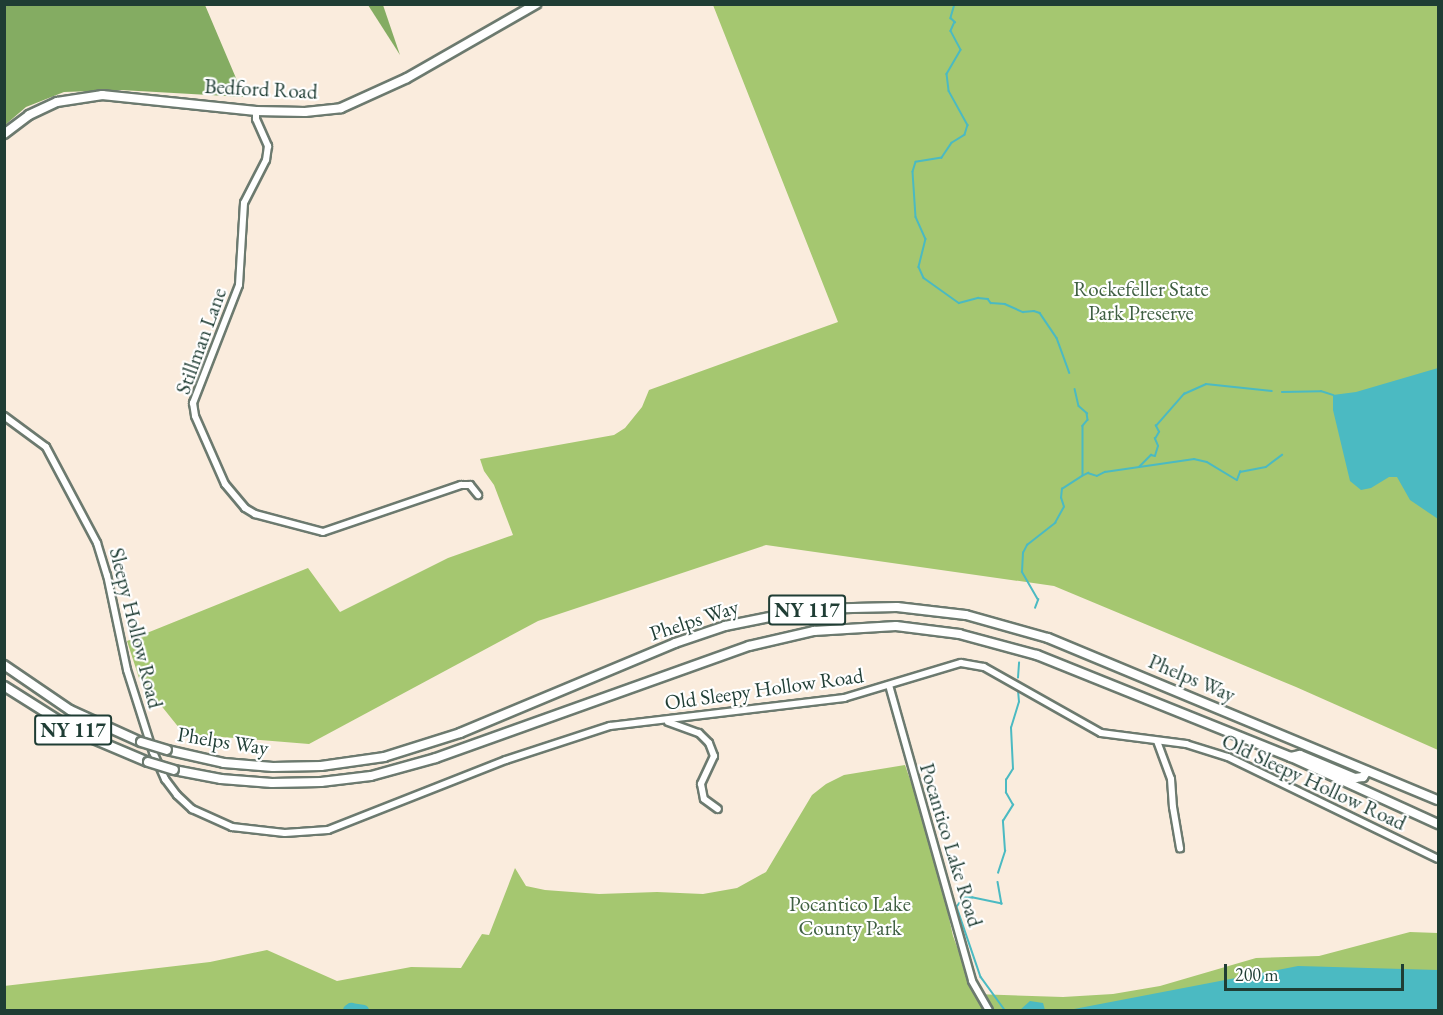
<!DOCTYPE html>
<style>
body{margin:0}
#map{position:relative;width:1443px;height:1015px;overflow:hidden;background:#faecdd;font-family:"EB Garamond",serif}
div>[style]{position:absolute}
[style*='--x']{left:calc(var(--x)*1px);top:calc(var(--y)*1px);width:calc(var(--w)*1px);rotate:calc(var(--a)*1deg)}
.green>*{inset:0;background:#a5c770}
.forest>*{inset:0;background:#84ac62}
.water>*{inset:0;background:#4bbac2}
.stream>*{height:1.5px;margin:-0.75px;padding:0 0.75px;transform-origin:0.75px;border-radius:0.75px;background:#4bbac2}
.river>*{height:10px;margin:-5px;padding:0 5px;transform-origin:5px;border-radius:5px;background:#4bbac2}
.roads{filter:drop-shadow(2px 0 #6c7a6f) drop-shadow(-2px 0 #6c7a6f) drop-shadow(0 2px #6c7a6f) drop-shadow(0 -2px #6c7a6f)}
.minor>*{height:6px;margin:-3px;padding:0 3px;transform-origin:3px;border-radius:3px;background:#fff}
.major>*{height:8px;margin:-4px;padding:0 4px;transform-origin:4px;border-radius:4px;background:#fff}
.bridges{filter:drop-shadow(2px 0 #6c7a6f) drop-shadow(-2px 0 #6c7a6f) drop-shadow(0 2px #6c7a6f) drop-shadow(0 -2px #6c7a6f)}
.major-bridge>*{height:8px;margin:-4px;padding:0 4px;transform-origin:4px;border-radius:4px;background:#fff}
span{translate:-50% -50%;white-space:nowrap;text-align:center;line-height:1.15;-webkit-text-stroke:4.5px #fff;paint-order:stroke}
.shield-label span{padding:2px 4px;background:#fff;border:2px solid;border-radius:4px;-webkit-text-stroke-width:0}
.shield-label{font-size:20px;color:#1f3d34;font-weight:700}
.street-label{font-size:21px;color:#1f3d34}
.park-label{font-size:21px;color:#406043}
.frame{position:absolute;inset:0;border:6px solid #1f3d34;pointer-events:none}
.scale{position:absolute;left:1224px;top:964px;width:180px;height:27px;box-sizing:border-box;border:3px solid #1f3d34;border-top:0;padding-left:8px;font-size:18px;line-height:21px;white-space:nowrap;color:#1f3d34;-webkit-text-stroke:4px #fff;paint-order:stroke}
</style>
<div id="map">
<div class="green">
<div style="clip-path:polygon(713px 5px,1438px 5px,1438px 750px,1296px 687px,1054px 586px,766px 545px,538px 621px,309px 744px,184px 734px,139px 678px,127px 641px,308px 568px,340px 612px,448px 558px,513px 535px,494px 485px,484px 471px,480px 459px,614px 435px,625px 428px,642px 407px,649px 390px,838px 322px)"></div>
<div style="clip-path:polygon(905px 765px,933px 845px,953px 936px,975px 994px,1063px 997px,1113px 994px,1160px 986px,1256px 958px,1319px 956px,1410px 932px,1438px 933px,1438px 1010px,5px 1010px,4px 986px,210px 962px,267px 950px,337px 981px,411px 967px,461px 968px,482px 934px,489px 935px,515px 868px,526px 886px,545px 890px,599px 894px,657px 892px,703px 894px,737px 888px,766px 872px,812px 795px,826px 784px,844px 775px)"></div>
</div>
<div class="forest">
<div style="clip-path:polygon(5px 4px,205px 5px,244px 97px,121px 90px,64px 92px,26px 107px,5px 125px)"></div>
<div style="clip-path:polygon(368px 5px,383px 5px,400px 55px)"></div>
</div>
<div class="water">
<div style="clip-path:polygon(1438px 368px,1438px 519px,1410px 500px,1397px 477px,1389px 477px,1371px 488px,1361px 490px,1350px 481px,1333px 410px,1333px 395px,1356px 392px)"></div>
<div style="clip-path:polygon(1298px 966px,1438px 970px,1438px 1010px,1069px 1010px)"></div>
<div style="clip-path:polygon(1030px 1001px,1043px 1003px,1045px 1010px,1020px 1010px)"></div>
</div>
<div class="stream">
<div style="--x:955;--y:4;--w:15;--a:106"></div>
<div style="--x:951;--y:18;--w:6;--a:45"></div>
<div style="--x:955;--y:22;--w:10;--a:114"></div>
<div style="--x:951;--y:31;--w:21;--a:62"></div>
<div style="--x:961;--y:50;--w:28;--a:120"></div>
<div style="--x:947;--y:74;--w:17;--a:83"></div>
<div style="--x:949;--y:91;--w:39;--a:61"></div>
<div style="--x:968;--y:125;--w:10;--a:107"></div>
<div style="--x:965;--y:135;--w:15;--a:148"></div>
<div style="--x:952;--y:143;--w:18;--a:124"></div>
<div style="--x:942;--y:158;--w:26;--a:171"></div>
<div style="--x:916;--y:162;--w:10;--a:107"></div>
<div style="--x:913;--y:172;--w:45;--a:86.2"></div>
<div style="--x:916;--y:217;--w:24;--a:66"></div>
<div style="--x:926;--y:239;--w:29;--a:104"></div>
<div style="--x:919;--y:267;--w:12;--a:66"></div>
<div style="--x:924;--y:278;--w:43;--a:35.5"></div>
<div style="--x:959;--y:303;--w:20;--a:-15"></div>
<div style="--x:978;--y:298;--w:10;--a:6"></div>
<div style="--x:988;--y:299;--w:5;--a:53"></div>
<div style="--x:991;--y:303;--w:14;--a:4"></div>
<div style="--x:1005;--y:304;--w:20;--a:24"></div>
<div style="--x:1023;--y:312;--w:11;--a:-5"></div>
<div style="--x:1034;--y:311;--w:6;--a:18"></div>
<div style="--x:1040;--y:313;--w:30;--a:56"></div>
<div style="--x:1057;--y:338;--w:37;--a:70"></div>
<div style="--x:1075;--y:389;--w:17;--a:77"></div>
<div style="--x:1079;--y:406;--w:11;--a:41"></div>
<div style="--x:1087;--y:413;--w:7;--a:82"></div>
<div style="--x:1088;--y:420;--w:8;--a:130"></div>
<div style="--x:1083;--y:426;--w:48;--a:90"></div>
<div style="--x:1282;--y:392;--w:39;--a:-1"></div>
<div style="--x:1321;--y:391;--w:13;--a:18"></div>
<div style="--x:1139;--y:467;--w:17;--a:-45"></div>
<div style="--x:1151;--y:455;--w:4;--a:14"></div>
<div style="--x:1155;--y:456;--w:10;--a:-73"></div>
<div style="--x:1158;--y:446;--w:8;--a:-113"></div>
<div style="--x:1155;--y:439;--w:8;--a:-60"></div>
<div style="--x:1159;--y:432;--w:7;--a:-117"></div>
<div style="--x:1156;--y:426;--w:43;--a:-48.8"></div>
<div style="--x:1184;--y:394;--w:24;--a:-24"></div>
<div style="--x:1206;--y:384;--w:66;--a:6.1"></div>
<div style="--x:1035;--y:608;--w:9;--a:-69"></div>
<div style="--x:1038;--y:600;--w:32;--a:-120"></div>
<div style="--x:1022;--y:572;--w:19;--a:-87"></div>
<div style="--x:1023;--y:553;--w:9;--a:-63"></div>
<div style="--x:1027;--y:545;--w:36;--a:-38"></div>
<div style="--x:1055;--y:523;--w:18;--a:-61"></div>
<div style="--x:1064;--y:507;--w:9;--a:-108"></div>
<div style="--x:1061;--y:498;--w:9;--a:-84"></div>
<div style="--x:1062;--y:489;--w:24;--a:-33"></div>
<div style="--x:1082;--y:476;--w:7;--a:-27"></div>
<div style="--x:1088;--y:473;--w:9;--a:18"></div>
<div style="--x:1097;--y:476;--w:9;--a:-27"></div>
<div style="--x:1105;--y:472;--w:90;--a:-8.3"></div>
<div style="--x:1194;--y:459;--w:13;--a:13"></div>
<div style="--x:1207;--y:462;--w:35;--a:31"></div>
<div style="--x:1237;--y:480;--w:9;--a:-69"></div>
<div style="--x:1240;--y:472;--w:26;--a:-11"></div>
<div style="--x:1266;--y:467;--w:20;--a:-37"></div>
<div style="--x:1018;--y:678;--w:15;--a:-86"></div>
<div style="--x:998;--y:873;--w:23;--a:-72"></div>
<div style="--x:1005;--y:851;--w:30;--a:-94"></div>
<div style="--x:1003;--y:821;--w:19;--a:-58"></div>
<div style="--x:1013;--y:805;--w:14;--a:-120"></div>
<div style="--x:1006;--y:793;--w:13;--a:-90"></div>
<div style="--x:1006;--y:780;--w:13;--a:-58"></div>
<div style="--x:1013;--y:769;--w:41;--a:-92.8"></div>
<div style="--x:1011;--y:728;--w:27;--a:-73"></div>
<div style="--x:1019;--y:702;--w:12;--a:-95"></div>
<div style="--x:998;--y:882;--w:22;--a:80"></div>
<div style="--x:1002;--y:904;--w:30;--a:-168"></div>
<div style="--x:973;--y:898;--w:9;--a:180"></div>
<div style="--x:964;--y:898;--w:11;--a:128"></div>
<div style="--x:957;--y:907;--w:74;--a:71.1"></div>
<div style="--x:981;--y:977;--w:41;--a:54"></div>
</div>
<div class="river">
<div style="--x:348;--y:1010;--w:4;--a:-34"></div>
<div style="--x:351;--y:1008;--w:13;--a:9"></div>
</div>
<div class="roads">
<div class="minor">
<div style="--x:256;--y:111;--w:8;--a:90"></div>
<div style="--x:256;--y:119;--w:30;--a:66"></div>
<div style="--x:268;--y:146;--w:14;--a:98"></div>
<div style="--x:266;--y:160;--w:48;--a:117.1"></div>
<div style="--x:244;--y:203;--w:82;--a:93.5"></div>
<div style="--x:239;--y:285;--w:127;--a:111.3"></div>
<div style="--x:193;--y:403;--w:13;--a:81"></div>
<div style="--x:195;--y:416;--w:74;--a:66.2"></div>
<div style="--x:225;--y:484;--w:31;--a:50"></div>
<div style="--x:245;--y:508;--w:12;--a:31"></div>
<div style="--x:255;--y:514;--w:70;--a:14.8"></div>
<div style="--x:323;--y:532;--w:146;--a:-18.8"></div>
<div style="--x:461;--y:485;--w:9;--a:0"></div>
<div style="--x:470;--y:485;--w:13;--a:51"></div>
<div style="--x:4;--y:416;--w:52;--a:36.4"></div>
<div style="--x:46;--y:447;--w:109;--a:62"></div>
<div style="--x:97;--y:543;--w:34;--a:73"></div>
<div style="--x:107;--y:575;--w:97;--a:78.1"></div>
<div style="--x:127;--y:670;--w:86;--a:72.4"></div>
<div style="--x:153;--y:752;--w:30;--a:66"></div>
<div style="--x:165;--y:779;--w:20;--a:53"></div>
<div style="--x:177;--y:795;--w:21;--a:43"></div>
<div style="--x:192;--y:809;--w:44;--a:24.2"></div>
<div style="--x:232;--y:827;--w:53;--a:6.5"></div>
<div style="--x:285;--y:833;--w:43;--a:-4"></div>
<div style="--x:328;--y:830;--w:191;--a:-21.5"></div>
<div style="--x:506;--y:760;--w:109;--a:-18.1"></div>
<div style="--x:610;--y:726;--w:236;--a:-6.8"></div>
<div style="--x:844;--y:698;--w:122;--a:-16.7"></div>
<div style="--x:961;--y:663;--w:23;--a:10"></div>
<div style="--x:984;--y:667;--w:134;--a:29.4"></div>
<div style="--x:1101;--y:733;--w:86;--a:7.4"></div>
<div style="--x:1186;--y:744;--w:44;--a:17.2"></div>
<div style="--x:1228;--y:757;--w:233;--a:25.9"></div>
<div style="--x:889;--y:685;--w:307;--a:74.3"></div>
<div style="--x:972;--y:981;--w:34;--a:60"></div>
<div style="--x:668;--y:722;--w:33;--a:20"></div>
<div style="--x:699;--y:733;--w:14;--a:45"></div>
<div style="--x:709;--y:743;--w:14;--a:69"></div>
<div style="--x:714;--y:756;--w:31;--a:115"></div>
<div style="--x:701;--y:784;--w:15;--a:79"></div>
<div style="--x:704;--y:799;--w:17;--a:36"></div>
<div style="--x:1157;--y:741;--w:40;--a:69.8"></div>
<div style="--x:1171;--y:779;--w:28;--a:86"></div>
<div style="--x:1173;--y:807;--w:42;--a:80.3"></div>
</div>
<div class="major">
<div style="--x:4;--y:134;--w:31;--a:-37"></div>
<div style="--x:29;--y:115;--w:31;--a:-25"></div>
<div style="--x:57;--y:102;--w:46;--a:-8.8"></div>
<div style="--x:102;--y:95;--w:155;--a:5.9"></div>
<div style="--x:256;--y:111;--w:49;--a:1.2"></div>
<div style="--x:305;--y:112;--w:36;--a:-6"></div>
<div style="--x:341;--y:108;--w:72;--a:-24.4"></div>
<div style="--x:407;--y:78;--w:149;--a:-29.8"></div>
<div style="--x:4;--y:665;--w:80;--a:34.3"></div>
<div style="--x:70;--y:710;--w:78;--a:24.3"></div>
<div style="--x:4;--y:686;--w:86;--a:32.2"></div>
<div style="--x:77;--y:732;--w:77;--a:22.9"></div>
<div style="--x:167;--y:750;--w:58;--a:12.8"></div>
<div style="--x:224;--y:763;--w:49;--a:4.7"></div>
<div style="--x:273;--y:767;--w:48;--a:-1.2"></div>
<div style="--x:321;--y:766;--w:64;--a:-8.1"></div>
<div style="--x:384;--y:757;--w:80;--a:-17.5"></div>
<div style="--x:460;--y:733;--w:233;--a:-22.7"></div>
<div style="--x:675;--y:643;--w:53;--a:-18.8"></div>
<div style="--x:725;--y:626;--w:86;--a:-11.4"></div>
<div style="--x:809;--y:609;--w:88;--a:-1.3"></div>
<div style="--x:897;--y:607;--w:69;--a:6.6"></div>
<div style="--x:966;--y:615;--w:85;--a:15.7"></div>
<div style="--x:1048;--y:638;--w:422;--a:22.6"></div>
<div style="--x:1291;--y:757;--w:9;--a:-13"></div>
<div style="--x:1300;--y:755;--w:60;--a:22.7"></div>
<div style="--x:1355;--y:778;--w:8;--a:-7"></div>
<div style="--x:1363;--y:777;--w:7;--a:-56"></div>
<div style="--x:174;--y:770;--w:48;--a:10.8"></div>
<div style="--x:221;--y:779;--w:51;--a:4.5"></div>
<div style="--x:272;--y:783;--w:49;--a:-1.2"></div>
<div style="--x:321;--y:782;--w:50;--a:-6.8"></div>
<div style="--x:371;--y:776;--w:67;--a:-15.5"></div>
<div style="--x:436;--y:758;--w:332;--a:-19.7"></div>
<div style="--x:749;--y:646;--w:67;--a:-13"></div>
<div style="--x:814;--y:631;--w:82;--a:-3.5"></div>
<div style="--x:896;--y:626;--w:64;--a:7.2"></div>
<div style="--x:959;--y:634;--w:81;--a:15.1"></div>
<div style="--x:1037;--y:655;--w:274;--a:21.9"></div>
<div style="--x:1291;--y:757;--w:162;--a:24.5"></div>
</div>
</div>
<div class="bridges">
<div class="major-bridge">
<div style="--x:141;--y:742;--w:27;--a:17"></div>
<div style="--x:148;--y:762;--w:27;--a:17"></div>
</div>
</div>
<div class="shield-label">
<span style="left:807px;top:610px">NY 117</span>
<span style="left:73px;top:730px">NY 117</span>
</div>
<div class="street-label">
<span style="left:261px;top:89px;rotate:3deg">Bedford Road</span>
<span style="left:201px;top:341px;rotate:-70deg">Stillman Lane</span>
<span style="left:694px;top:620px;rotate:-18deg">Phelps Way</span>
<span style="left:136px;top:628px;rotate:76deg">Sleepy Hollow Road</span>
<span style="left:1192px;top:678px;rotate:23deg">Phelps Way</span>
<span style="left:764px;top:689px;rotate:-8deg">Old Sleepy Hollow Road</span>
<span style="left:223px;top:741px;rotate:9deg">Phelps Way</span>
<span style="left:1314px;top:782px;rotate:25deg">Old Sleepy Hollow Road</span>
<span style="left:951px;top:845px;rotate:73deg">Pocantico Lake Road</span>
</div>
<div class="park-label">
<span style="left:1141px;top:301px">Rockefeller State<br>Park Preserve</span>
<span style="left:850px;top:916px">Pocantico Lake<br>County Park</span>
</div>
<div class="frame"></div>
<div class="scale">200 m</div>
</div>
